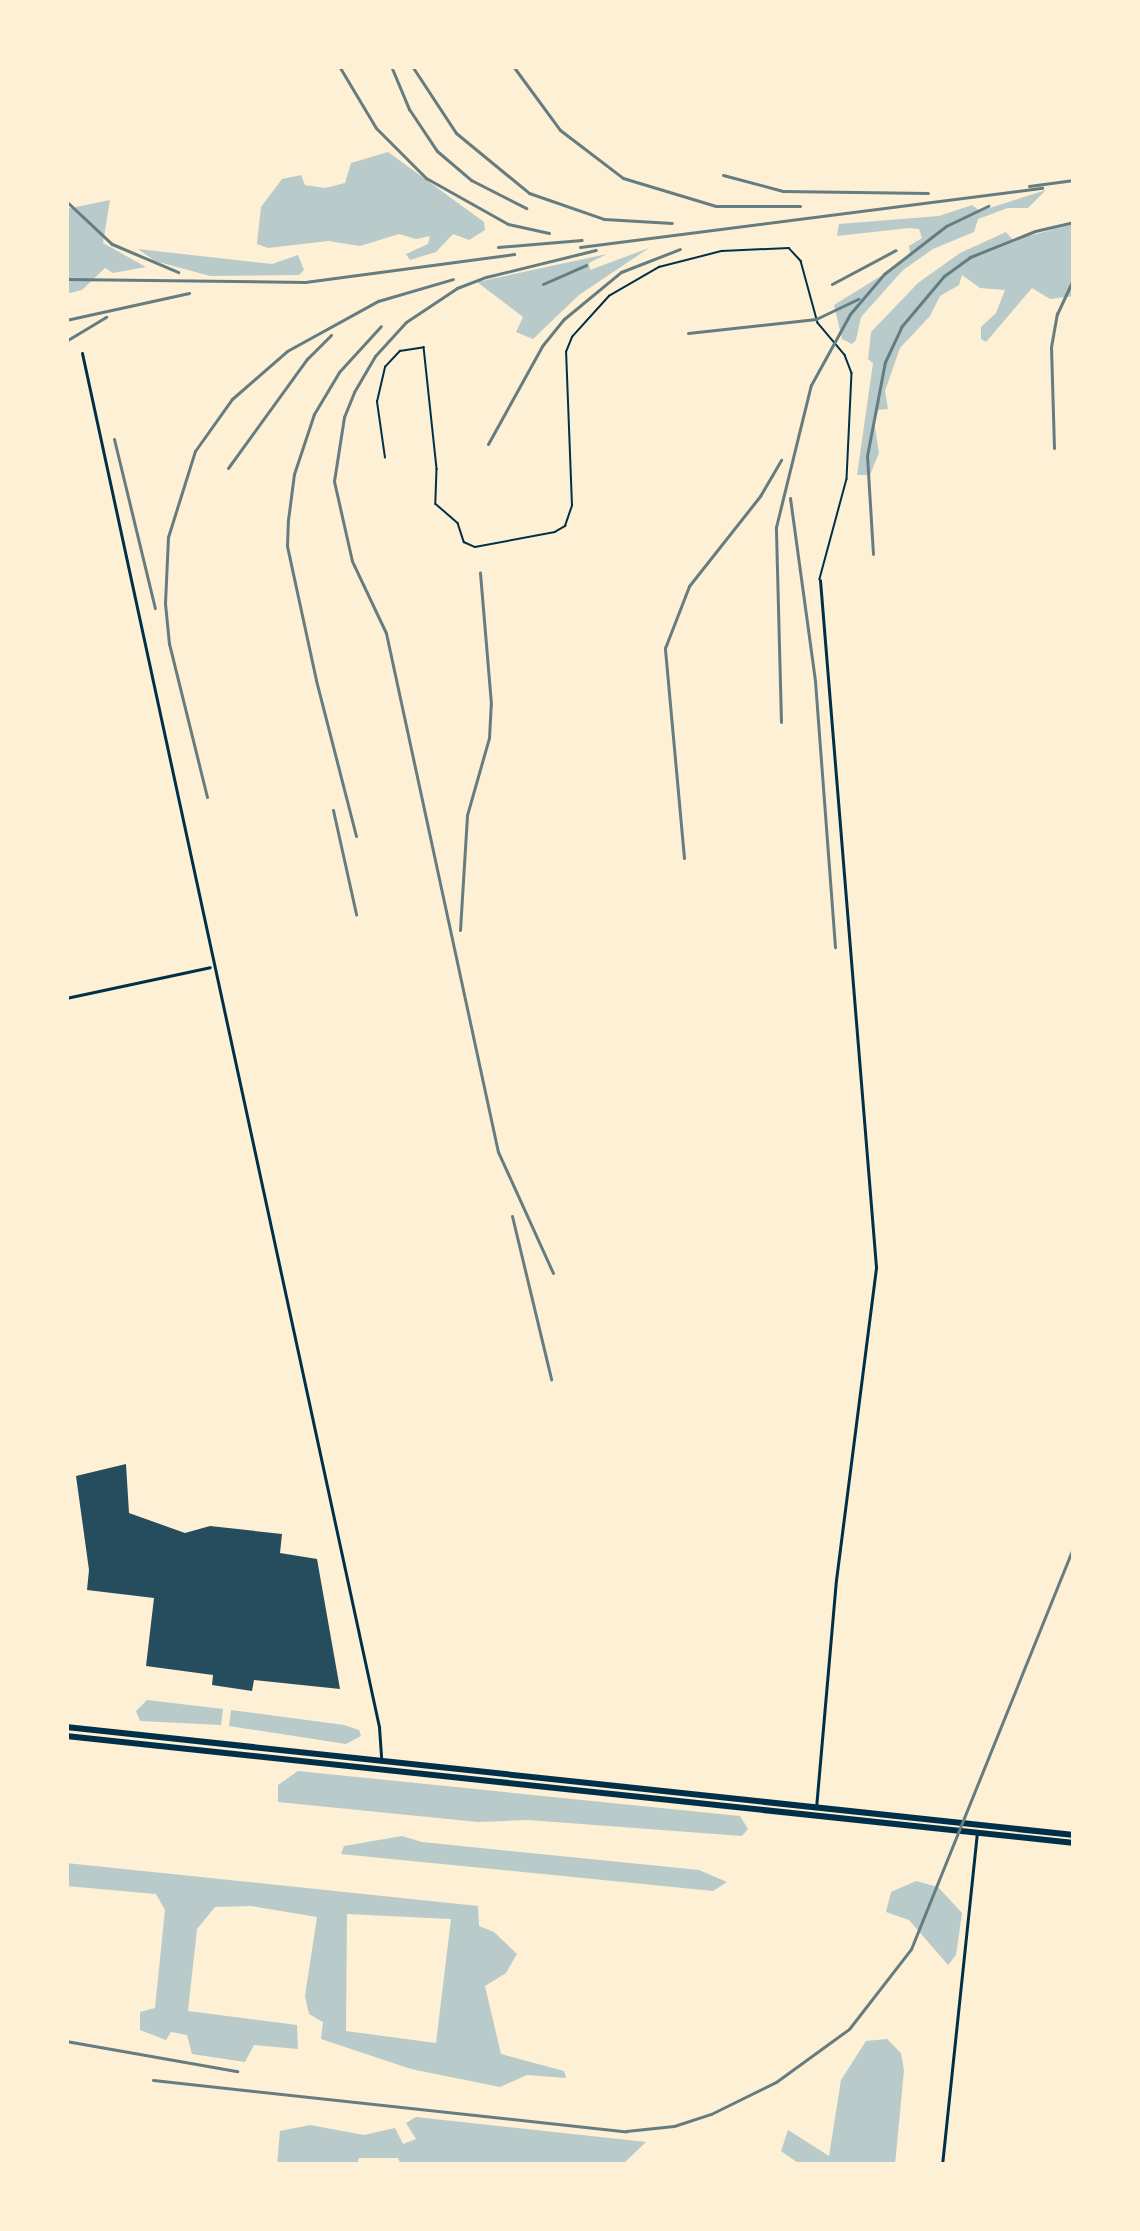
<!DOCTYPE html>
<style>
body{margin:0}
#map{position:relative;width:1140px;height:2231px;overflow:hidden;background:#fdf0d5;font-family:"Nunito Sans",sans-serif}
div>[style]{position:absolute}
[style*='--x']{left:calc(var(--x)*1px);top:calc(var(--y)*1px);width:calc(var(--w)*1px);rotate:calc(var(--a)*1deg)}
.green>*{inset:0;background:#b9caca}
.building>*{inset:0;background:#264d5e}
.service>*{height:1.5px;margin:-0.75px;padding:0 0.75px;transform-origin:0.75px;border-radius:0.75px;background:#003049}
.minor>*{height:3px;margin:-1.5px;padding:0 1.5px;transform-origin:1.5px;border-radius:1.5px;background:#003049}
.primary>*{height:6px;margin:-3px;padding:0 3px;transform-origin:3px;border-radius:3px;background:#003049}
.rail>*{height:3px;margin:-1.5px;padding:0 1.5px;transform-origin:1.5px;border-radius:1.5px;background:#657d81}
span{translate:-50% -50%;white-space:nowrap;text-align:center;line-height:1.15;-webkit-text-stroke:12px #fdf0d5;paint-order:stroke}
.frame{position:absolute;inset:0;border:69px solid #fdf0d5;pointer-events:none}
</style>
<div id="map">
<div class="green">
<div style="clip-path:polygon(388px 152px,484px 222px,485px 230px,469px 240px,453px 234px,436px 252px,410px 260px,406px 254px,428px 244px,430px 236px,416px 239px,399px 234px,360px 246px,328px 241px,268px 248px,257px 244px,261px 207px,282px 179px,301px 175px,305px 185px,325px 188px,345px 183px,351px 163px)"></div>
<div style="clip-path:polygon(1046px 190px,1028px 208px,1008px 208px,978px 219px,974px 232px,933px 249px,903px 270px,861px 317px,856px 340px,852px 344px,842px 339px,834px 305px,889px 271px,910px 254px,909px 246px,922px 238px,919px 229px,909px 228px,837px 236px,839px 224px,939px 216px,972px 205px,980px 211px)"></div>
<div style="clip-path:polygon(110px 200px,103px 243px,146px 267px,113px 273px,105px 268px,82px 290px,66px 294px,66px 209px)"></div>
<div style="clip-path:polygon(1074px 224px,1074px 296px,1050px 299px,1032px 288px,986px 342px,981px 339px,981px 327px,996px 313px,1005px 290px,980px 288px,962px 275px,959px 285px,940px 296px,930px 316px,900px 348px,885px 391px,888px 409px,878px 410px,874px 421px,879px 453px,870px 475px,857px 475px,873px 363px,868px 359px,871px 332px,918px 283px,960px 253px,1006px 232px,1013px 240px)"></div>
<div style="clip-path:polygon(649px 248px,579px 295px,533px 339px,516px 332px,523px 317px,477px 282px,607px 254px,589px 263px,590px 270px)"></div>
<div style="clip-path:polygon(138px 249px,272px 264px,298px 255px,304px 270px,299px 275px,210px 276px,155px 261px)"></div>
<div style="clip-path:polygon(147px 1700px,223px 1709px,221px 1725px,140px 1721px,136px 1711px)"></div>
<div style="clip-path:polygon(231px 1710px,344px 1725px,359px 1730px,361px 1736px,346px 1744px,229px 1726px)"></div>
<div style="clip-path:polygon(298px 1771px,740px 1816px,748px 1829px,742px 1836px,528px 1820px,478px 1822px,278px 1802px,278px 1785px)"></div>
<div style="clip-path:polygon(402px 1836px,422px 1842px,699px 1870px,727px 1882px,713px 1891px,341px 1854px,344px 1846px)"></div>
<div style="clip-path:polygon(evenodd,66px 1863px,478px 1906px,479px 1926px,494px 1932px,517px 1954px,506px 1973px,485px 1986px,501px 2054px,564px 2071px,566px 2078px,527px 2075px,500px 2087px,411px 2069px,321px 2039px,323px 2022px,309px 2014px,305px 1996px,317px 1917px,251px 1906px,215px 1907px,197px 1929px,188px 2011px,297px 2025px,298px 2049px,254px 2045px,245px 2062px,192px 2054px,187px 2035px,171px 2032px,166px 2040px,140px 2030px,140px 2012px,155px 2008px,165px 1910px,156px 1894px,66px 1886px,66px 1863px,347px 1914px,451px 1919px,436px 2043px,346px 2031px,347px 1914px)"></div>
<div style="clip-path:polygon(916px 1881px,938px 1887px,962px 1913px,956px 1955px,948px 1965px,909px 1920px,886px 1912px,891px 1892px)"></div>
<div style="clip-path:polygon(887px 2039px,901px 2053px,904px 2070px,895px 2165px,801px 2165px,781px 2151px,788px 2130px,829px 2156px,841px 2080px,866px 2041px)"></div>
<div style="clip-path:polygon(416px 2117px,646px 2142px,622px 2165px,401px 2165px,398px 2158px,359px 2158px,357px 2165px,277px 2165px,280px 2131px,310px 2125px,364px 2135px,395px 2128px,403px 2144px,416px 2139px,406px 2123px)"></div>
</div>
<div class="building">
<div style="clip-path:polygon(126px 1464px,129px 1513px,185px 1533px,210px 1526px,282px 1534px,280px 1553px,317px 1559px,340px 1689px,254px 1680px,252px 1691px,212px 1685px,213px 1675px,146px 1666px,154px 1598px,87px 1590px,89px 1570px,76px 1476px)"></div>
</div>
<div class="service">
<div style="--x:385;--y:458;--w:57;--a:-98.1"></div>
<div style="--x:377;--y:402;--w:36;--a:-77"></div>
<div style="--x:385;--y:367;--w:22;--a:-47"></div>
<div style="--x:400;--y:351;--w:24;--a:-9"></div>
<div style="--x:424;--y:347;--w:123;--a:83.9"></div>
<div style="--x:437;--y:469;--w:35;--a:92"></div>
<div style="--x:436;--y:504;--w:29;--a:41"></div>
<div style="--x:458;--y:523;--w:20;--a:72"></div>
<div style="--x:464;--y:542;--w:12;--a:24"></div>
<div style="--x:475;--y:547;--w:81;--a:-10.6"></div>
<div style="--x:555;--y:532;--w:12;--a:-31"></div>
<div style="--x:565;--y:526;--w:21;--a:-71"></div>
<div style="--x:572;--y:506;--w:154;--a:-92.2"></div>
<div style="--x:566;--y:352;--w:16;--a:-68"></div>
<div style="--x:572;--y:337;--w:55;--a:-47.9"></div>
<div style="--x:609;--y:296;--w:58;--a:-30.1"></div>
<div style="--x:659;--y:267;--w:65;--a:-14.3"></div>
<div style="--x:722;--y:251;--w:67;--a:-2.6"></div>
<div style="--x:789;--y:248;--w:18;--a:47"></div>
<div style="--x:801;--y:261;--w:64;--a:74.7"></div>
<div style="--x:818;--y:323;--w:42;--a:49.8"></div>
<div style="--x:845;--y:355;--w:19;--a:69"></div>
<div style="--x:852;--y:373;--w:106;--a:92.7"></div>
<div style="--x:847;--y:479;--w:104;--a:105.1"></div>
</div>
<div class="minor">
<div style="--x:82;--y:353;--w:1406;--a:77.8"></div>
<div style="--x:379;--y:1727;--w:32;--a:86"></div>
<div style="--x:66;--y:998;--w:147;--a:-12.1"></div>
<div style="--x:816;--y:1808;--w:229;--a:-85"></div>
<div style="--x:836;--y:1580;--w:316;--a:-82.7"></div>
<div style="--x:876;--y:1267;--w:689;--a:-94.66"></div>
<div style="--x:942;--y:2165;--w:334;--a:-84"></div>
</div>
<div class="primary">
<div style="--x:66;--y:1727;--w:1014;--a:6.12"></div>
<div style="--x:66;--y:1736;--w:1014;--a:6.06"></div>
</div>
<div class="rail">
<div style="--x:339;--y:66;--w:72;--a:59.2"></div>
<div style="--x:376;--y:128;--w:71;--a:45"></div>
<div style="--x:426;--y:178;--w:94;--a:29.3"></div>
<div style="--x:508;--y:224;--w:42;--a:12.4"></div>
<div style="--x:391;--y:66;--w:47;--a:67.3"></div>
<div style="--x:409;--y:109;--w:50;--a:56.3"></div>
<div style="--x:437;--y:151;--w:45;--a:40.5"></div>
<div style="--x:471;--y:180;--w:62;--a:27"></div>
<div style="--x:412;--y:66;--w:80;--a:56.7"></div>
<div style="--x:456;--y:133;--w:94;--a:39.4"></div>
<div style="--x:529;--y:193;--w:79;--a:19.1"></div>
<div style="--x:604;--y:219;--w:68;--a:3.4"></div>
<div style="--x:513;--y:66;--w:79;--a:53.7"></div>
<div style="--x:560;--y:130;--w:79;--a:37.3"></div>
<div style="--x:623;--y:178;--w:97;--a:16.8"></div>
<div style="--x:716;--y:206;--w:84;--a:0"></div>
<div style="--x:723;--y:175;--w:62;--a:14.9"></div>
<div style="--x:783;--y:191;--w:145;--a:0.8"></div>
<div style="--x:1029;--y:186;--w:45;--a:-7.6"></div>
<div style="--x:66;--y:201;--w:63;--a:43.1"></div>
<div style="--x:112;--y:244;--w:72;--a:23"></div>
<div style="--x:498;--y:247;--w:84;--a:-4.8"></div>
<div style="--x:580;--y:247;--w:466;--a:-7.3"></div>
<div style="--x:66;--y:279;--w:239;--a:0.7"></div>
<div style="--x:305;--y:282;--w:211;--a:-7.6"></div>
<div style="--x:543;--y:284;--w:47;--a:-23.8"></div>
<div style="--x:832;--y:284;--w:72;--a:-28"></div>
<div style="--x:66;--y:320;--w:126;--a:-12.4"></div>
<div style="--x:688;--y:333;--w:129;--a:-6.2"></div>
<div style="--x:816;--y:319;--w:47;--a:-25.5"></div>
<div style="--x:66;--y:341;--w:47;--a:-31"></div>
<div style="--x:1074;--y:437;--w:209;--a:90"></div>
<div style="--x:114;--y:439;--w:174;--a:76.4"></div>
<div style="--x:488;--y:444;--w:112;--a:-61.1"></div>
<div style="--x:542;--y:346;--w:35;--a:-51"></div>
<div style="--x:564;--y:319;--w:74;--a:-39.5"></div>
<div style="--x:621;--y:272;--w:63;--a:-21.3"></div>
<div style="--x:1054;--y:448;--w:101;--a:-91.7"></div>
<div style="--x:1051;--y:347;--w:34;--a:-80"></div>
<div style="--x:1057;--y:314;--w:40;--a:-65"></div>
<div style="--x:228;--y:468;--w:135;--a:-54.1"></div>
<div style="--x:307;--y:359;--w:34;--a:-45"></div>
<div style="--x:790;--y:498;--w:185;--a:82.2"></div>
<div style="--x:815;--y:681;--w:267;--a:85.7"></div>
<div style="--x:873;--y:554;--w:98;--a:-93.5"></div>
<div style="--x:867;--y:456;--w:96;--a:-79.2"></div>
<div style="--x:885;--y:362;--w:38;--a:-65"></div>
<div style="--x:901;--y:327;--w:67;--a:-49.9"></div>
<div style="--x:944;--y:276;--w:32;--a:-36"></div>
<div style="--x:970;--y:257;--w:70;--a:-21.8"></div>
<div style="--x:1035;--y:231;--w:40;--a:-13"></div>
<div style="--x:781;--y:722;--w:195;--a:-91.5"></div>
<div style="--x:776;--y:527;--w:146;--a:-76.2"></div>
<div style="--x:811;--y:385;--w:81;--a:-61.2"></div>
<div style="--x:850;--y:314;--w:52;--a:-49.6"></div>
<div style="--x:884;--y:274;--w:78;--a:-37.7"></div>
<div style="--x:946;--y:226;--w:47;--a:-25.5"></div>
<div style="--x:207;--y:797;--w:158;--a:-103.9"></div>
<div style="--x:169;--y:644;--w:41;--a:-95.6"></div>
<div style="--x:165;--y:603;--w:66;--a:-87.4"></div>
<div style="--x:168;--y:537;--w:90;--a:-72.6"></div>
<div style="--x:195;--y:451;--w:64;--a:-54.6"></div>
<div style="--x:232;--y:399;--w:73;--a:-41.1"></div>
<div style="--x:287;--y:351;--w:104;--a:-28.8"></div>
<div style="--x:378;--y:301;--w:78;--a:-16.3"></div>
<div style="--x:333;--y:810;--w:107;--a:77.5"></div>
<div style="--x:356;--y:836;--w:161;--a:-104.4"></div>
<div style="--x:316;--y:680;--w:137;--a:-102.2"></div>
<div style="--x:287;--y:546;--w:26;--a:-88"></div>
<div style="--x:288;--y:520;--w:46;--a:-82.6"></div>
<div style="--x:294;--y:474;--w:63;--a:-71.6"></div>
<div style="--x:314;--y:414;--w:49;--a:-59.2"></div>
<div style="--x:339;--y:372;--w:62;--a:-47.6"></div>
<div style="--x:684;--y:858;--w:211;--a:-95.2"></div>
<div style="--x:665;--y:648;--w:66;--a:-68.8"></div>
<div style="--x:689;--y:586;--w:115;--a:-51.7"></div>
<div style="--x:760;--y:496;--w:42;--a:-59.7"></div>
<div style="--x:460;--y:930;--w:115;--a:-86.5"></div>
<div style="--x:467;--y:815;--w:80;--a:-74.1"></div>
<div style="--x:489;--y:738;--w:34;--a:-87"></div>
<div style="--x:491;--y:704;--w:132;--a:-94.8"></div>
<div style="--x:512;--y:1216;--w:168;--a:76.5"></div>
<div style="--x:553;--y:1273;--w:133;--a:-114.4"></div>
<div style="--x:498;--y:1152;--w:531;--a:-102.18"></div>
<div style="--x:386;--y:633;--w:80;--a:-115.3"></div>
<div style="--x:352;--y:561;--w:82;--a:-102.7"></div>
<div style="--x:334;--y:481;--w:65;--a:-81.1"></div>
<div style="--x:344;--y:417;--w:27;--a:-68"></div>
<div style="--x:354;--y:392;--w:42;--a:-59.7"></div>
<div style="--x:375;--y:356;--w:46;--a:-47.6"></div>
<div style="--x:406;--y:322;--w:61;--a:-33.7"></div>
<div style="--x:457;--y:288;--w:31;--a:-21"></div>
<div style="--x:486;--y:277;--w:113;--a:-13.8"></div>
<div style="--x:66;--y:2041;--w:174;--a:10"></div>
<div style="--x:153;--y:2080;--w:476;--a:6.2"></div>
<div style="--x:626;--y:2131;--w:48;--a:-5.9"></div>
<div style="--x:674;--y:2126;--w:39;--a:-18"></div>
<div style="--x:711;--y:2114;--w:72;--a:-26.2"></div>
<div style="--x:776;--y:2082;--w:90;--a:-36"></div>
<div style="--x:849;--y:2029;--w:101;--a:-52.2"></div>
<div style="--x:911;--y:1949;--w:436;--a:-68"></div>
</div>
<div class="frame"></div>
</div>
